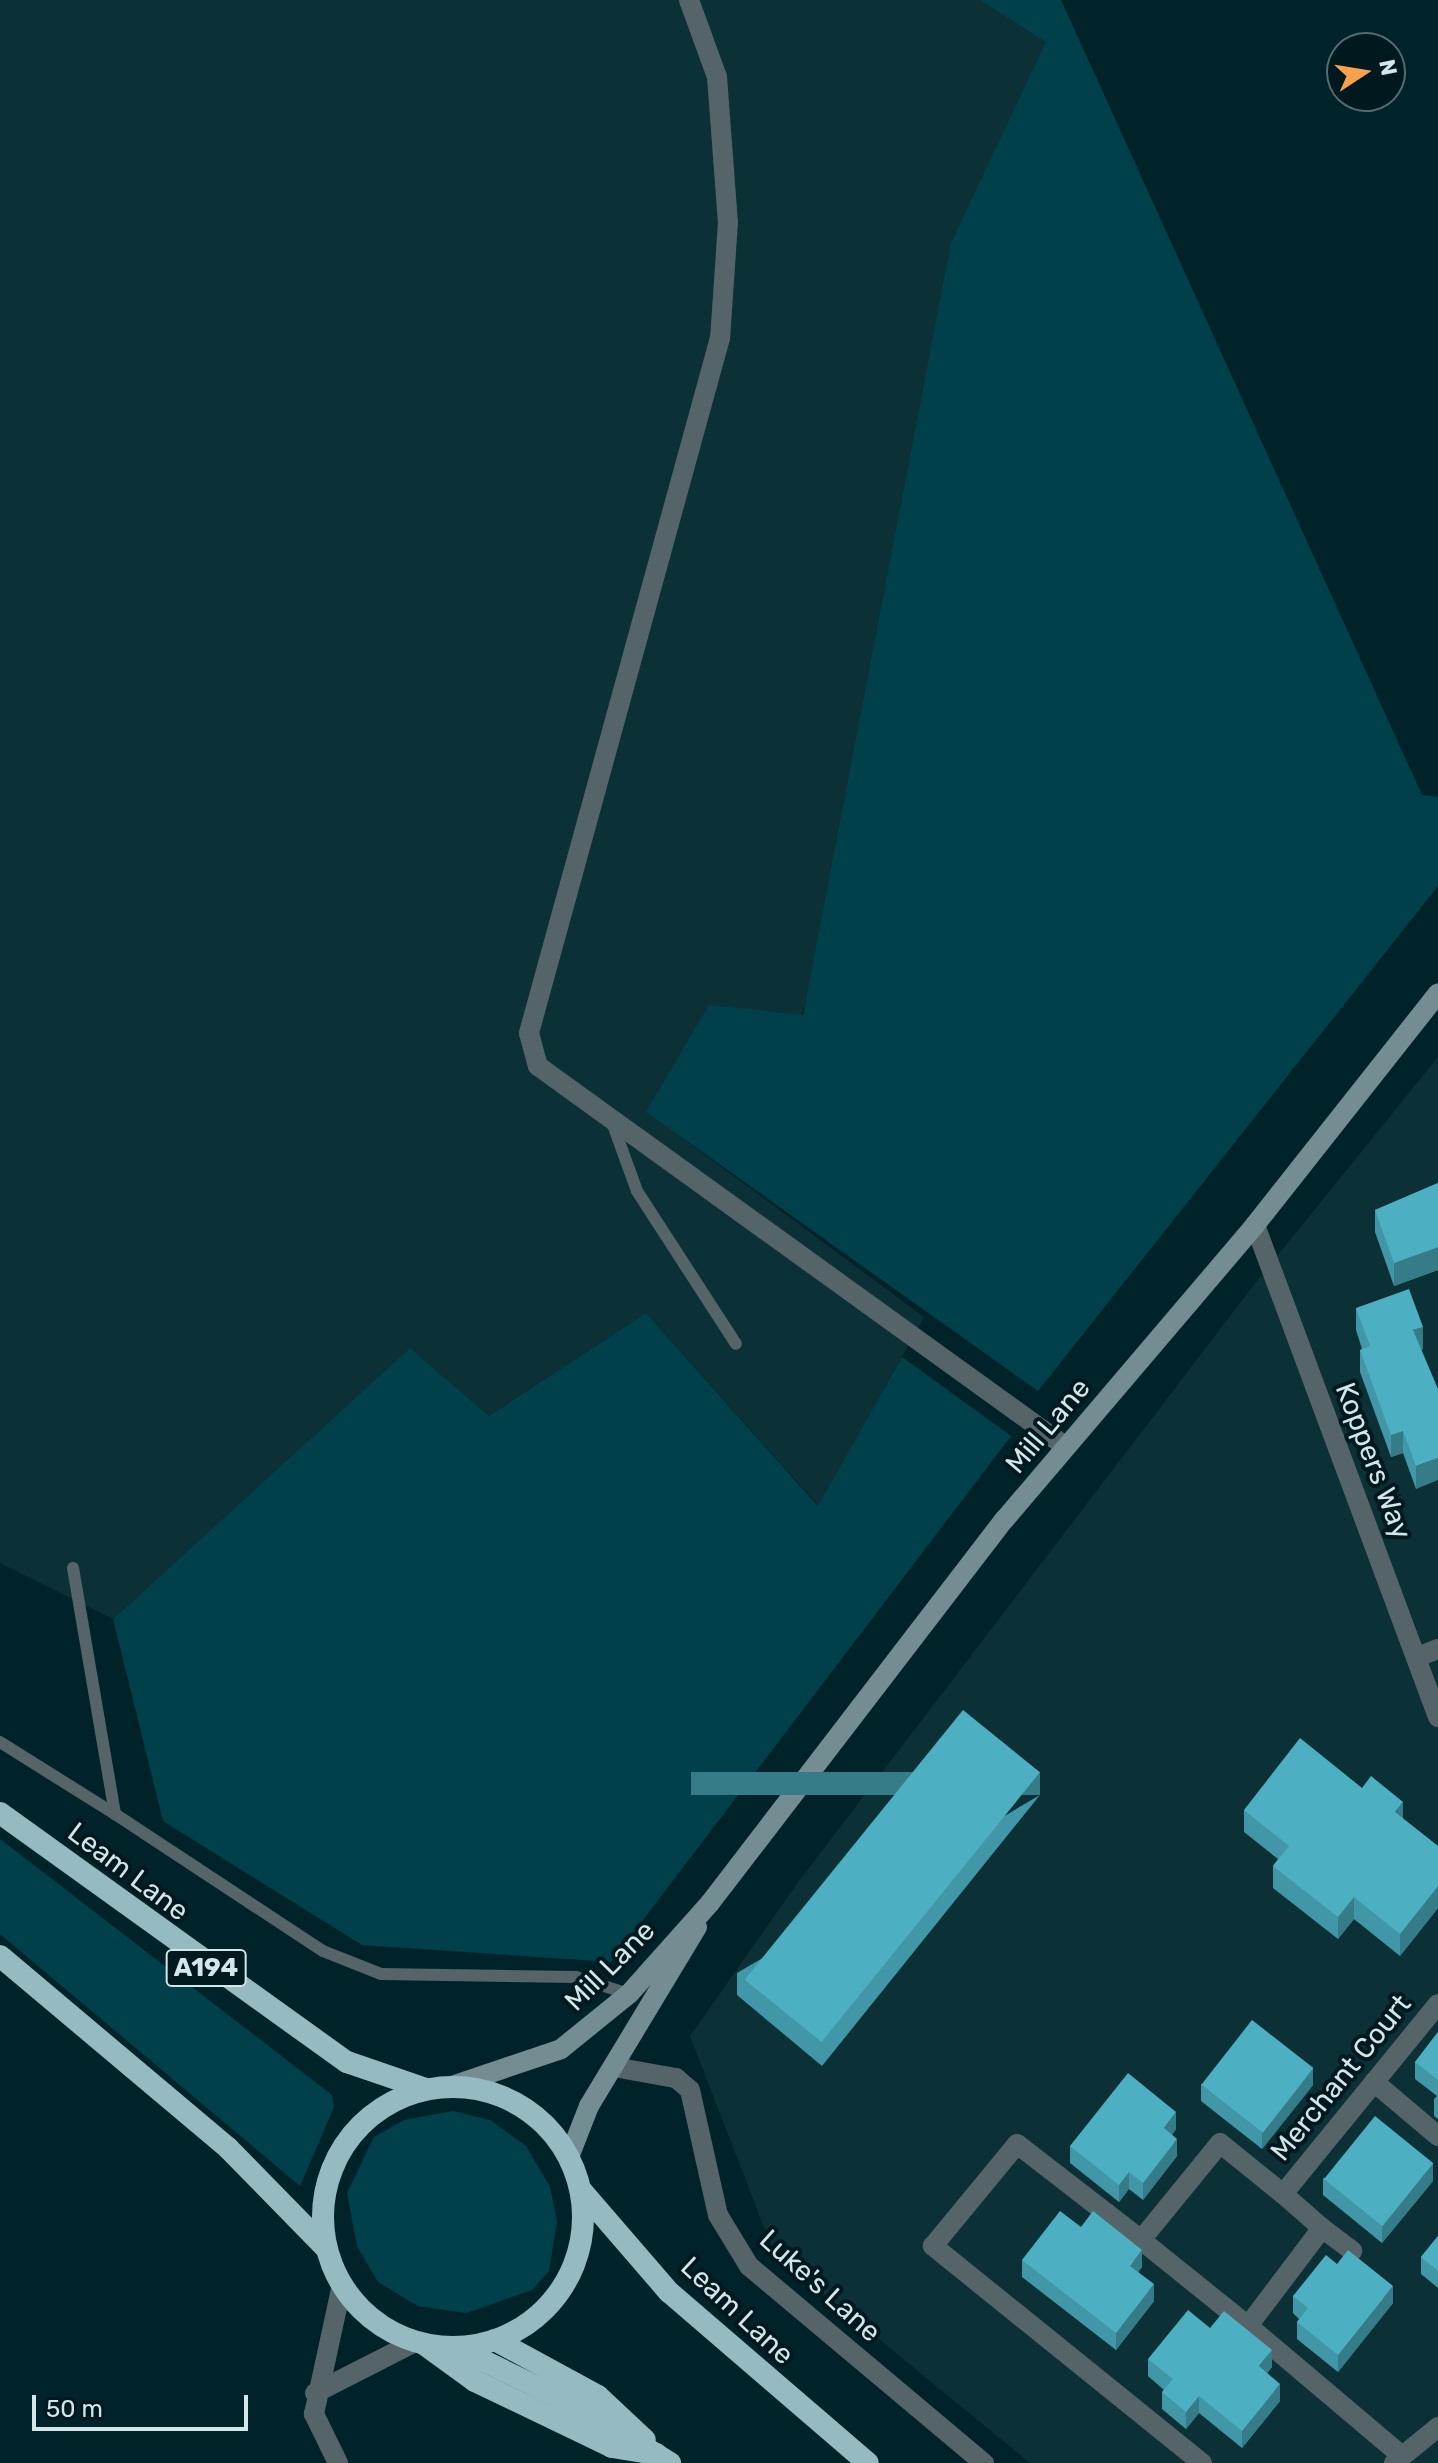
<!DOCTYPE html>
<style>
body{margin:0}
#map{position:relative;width:1438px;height:2463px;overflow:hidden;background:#00232a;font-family:Rubik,sans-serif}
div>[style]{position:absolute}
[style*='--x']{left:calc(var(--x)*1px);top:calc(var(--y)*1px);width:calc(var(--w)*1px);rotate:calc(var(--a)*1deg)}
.built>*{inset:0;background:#0b3137}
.green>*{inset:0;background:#00404a}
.service>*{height:12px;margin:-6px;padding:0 6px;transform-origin:6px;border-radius:6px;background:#556468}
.minor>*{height:20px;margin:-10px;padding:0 10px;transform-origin:10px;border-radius:10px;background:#556468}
.tertiary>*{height:20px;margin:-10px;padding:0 10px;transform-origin:10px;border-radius:10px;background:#556468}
.secondary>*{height:20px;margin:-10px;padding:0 10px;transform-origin:10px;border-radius:10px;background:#748d92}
.trunk>*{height:22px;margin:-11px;padding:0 11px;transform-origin:11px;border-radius:11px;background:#96bac1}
.trunk>.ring{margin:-11px;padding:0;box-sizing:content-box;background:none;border:22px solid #96bac1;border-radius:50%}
.wall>*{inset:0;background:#4197a7}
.shaded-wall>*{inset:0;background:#357b88;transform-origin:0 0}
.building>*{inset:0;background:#4cb0c2;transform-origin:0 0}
span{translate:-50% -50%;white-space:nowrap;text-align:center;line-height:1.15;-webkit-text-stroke:8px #00191e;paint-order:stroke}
.shield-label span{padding:2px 6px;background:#00191e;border:2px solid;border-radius:6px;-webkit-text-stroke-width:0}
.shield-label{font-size:26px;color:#d3e7eb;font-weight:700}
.street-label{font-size:28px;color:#d3e7eb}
.north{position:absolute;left:1326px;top:32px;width:80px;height:80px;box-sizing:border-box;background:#00191e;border:2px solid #546b70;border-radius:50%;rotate:78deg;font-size:22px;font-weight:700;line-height:32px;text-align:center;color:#d3e7eb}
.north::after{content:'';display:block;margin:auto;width:28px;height:36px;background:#f9a04c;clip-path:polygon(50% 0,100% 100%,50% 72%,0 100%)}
.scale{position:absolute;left:32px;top:2395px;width:216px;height:36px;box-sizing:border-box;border:4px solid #d3e7eb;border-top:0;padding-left:10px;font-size:24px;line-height:28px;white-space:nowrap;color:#d3e7eb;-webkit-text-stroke:6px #00191e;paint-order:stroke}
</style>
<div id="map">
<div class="built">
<div style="clip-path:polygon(0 0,1034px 0,1046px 42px,802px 1015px,647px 1112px,924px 1317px,819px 1506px,646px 1313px,489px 1416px,410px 1348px,113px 1619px,0 1563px)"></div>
<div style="clip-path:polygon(1438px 1057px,1438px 2463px,1030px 2463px,774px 2253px,690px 2036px,799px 1881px,1256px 1282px)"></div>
</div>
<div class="green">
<div style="clip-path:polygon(980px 0,1061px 0,1422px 795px,1438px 797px,1438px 886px,1038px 1391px,646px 1112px,709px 1005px,803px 1015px,951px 243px,1046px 42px)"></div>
<div style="clip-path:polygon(646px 1313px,818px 1506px,902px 1357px,1011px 1436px,611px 1962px,362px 1945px,163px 1821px,113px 1619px,410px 1348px,489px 1416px)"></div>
<div style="clip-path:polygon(0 1839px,332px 2095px,334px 2107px,300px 2186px,0 1934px)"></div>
<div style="clip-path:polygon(453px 2111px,490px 2120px,526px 2146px,550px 2187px,557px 2221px,549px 2271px,532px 2290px,466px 2313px,418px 2306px,378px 2282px,357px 2246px,347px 2193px,374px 2137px,404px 2120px)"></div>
</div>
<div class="service">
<div style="--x:612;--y:1122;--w:73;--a:70.1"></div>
<div style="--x:637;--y:1191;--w:182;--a:57.1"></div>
<div style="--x:73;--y:1568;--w:250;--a:80.3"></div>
<div style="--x:115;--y:1814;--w:249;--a:33.4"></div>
<div style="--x:323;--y:1951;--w:62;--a:21.6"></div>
<div style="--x:381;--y:1974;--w:195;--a:0.9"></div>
<div style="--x:576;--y:1977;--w:56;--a:17.8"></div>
<div style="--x:0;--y:1742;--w:136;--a:32.1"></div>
</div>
<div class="minor">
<div style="--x:689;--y:0;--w:82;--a:70"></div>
<div style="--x:717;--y:77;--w:145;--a:85.7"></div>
<div style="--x:728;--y:222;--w:116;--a:93.9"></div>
<div style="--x:720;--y:338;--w:721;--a:105.37"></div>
<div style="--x:529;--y:1033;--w:34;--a:75"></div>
<div style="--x:538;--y:1066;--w:651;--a:35.81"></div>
<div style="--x:1255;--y:1225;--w:525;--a:69.6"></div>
<div style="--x:1417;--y:1657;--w:22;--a:-21"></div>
<div style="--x:1374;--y:2082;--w:84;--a:40.2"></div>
<div style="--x:1322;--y:2228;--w:38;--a:37"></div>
<div style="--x:1141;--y:2240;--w:137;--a:38.8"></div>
<div style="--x:315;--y:2393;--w:112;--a:-27"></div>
<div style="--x:1402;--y:2456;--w:202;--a:-139.8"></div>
<div style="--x:1248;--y:2326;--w:123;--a:-52.9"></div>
<div style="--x:1322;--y:2228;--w:52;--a:-138.9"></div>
<div style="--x:1283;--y:2194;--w:245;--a:-50.8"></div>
<div style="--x:338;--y:2463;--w:55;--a:-116.1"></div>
<div style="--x:314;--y:2414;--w:133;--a:-77.8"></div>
<div style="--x:1202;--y:2463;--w:346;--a:-141.1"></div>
<div style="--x:933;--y:2246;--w:132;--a:-50.5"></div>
<div style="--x:1017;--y:2144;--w:157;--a:37.7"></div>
<div style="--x:1141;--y:2240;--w:125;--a:-50.8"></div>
<div style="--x:1220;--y:2143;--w:81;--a:39"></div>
<div style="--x:1394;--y:2463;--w:57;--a:-39.3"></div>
</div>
<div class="tertiary">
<div style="--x:614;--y:2067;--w:63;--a:10.1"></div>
<div style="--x:676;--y:2078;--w:18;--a:41"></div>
<div style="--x:690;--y:2090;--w:128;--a:77.4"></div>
<div style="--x:718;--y:2215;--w:60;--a:58.7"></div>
<div style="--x:749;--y:2266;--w:307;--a:40"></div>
</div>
<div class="secondary">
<div style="--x:449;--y:2087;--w:118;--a:-18.7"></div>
<div style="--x:561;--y:2049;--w:87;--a:-39"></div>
<div style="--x:629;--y:1994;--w:122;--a:-48.3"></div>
<div style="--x:710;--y:1903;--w:484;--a:-52.5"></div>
<div style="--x:1005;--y:1519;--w:386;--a:-49.6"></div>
<div style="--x:1255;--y:1225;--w:295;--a:-51.7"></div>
<div style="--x:569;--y:2157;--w:55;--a:-68.6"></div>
<div style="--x:589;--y:2106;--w:209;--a:-58.9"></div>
</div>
<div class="trunk">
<div style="--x:0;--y:1813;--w:427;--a:35.7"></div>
<div style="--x:347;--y:2062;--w:83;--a:18.9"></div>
<div style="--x:0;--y:1956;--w:298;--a:40.1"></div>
<div style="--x:228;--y:2148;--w:141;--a:45.6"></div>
<div class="ring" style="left:323px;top:2087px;width:238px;height:238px"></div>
<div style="--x:580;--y:2189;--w:136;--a:49.2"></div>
<div style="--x:669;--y:2292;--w:262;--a:40.7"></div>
<div style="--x:495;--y:2340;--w:117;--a:28.5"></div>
<div style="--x:598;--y:2396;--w:64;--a:43.1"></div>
<div style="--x:424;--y:2344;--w:63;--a:36"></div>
<div style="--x:475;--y:2381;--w:152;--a:25.7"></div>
<div style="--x:612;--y:2447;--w:45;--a:9"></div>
<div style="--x:457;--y:2348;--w:144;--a:26"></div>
<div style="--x:586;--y:2411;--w:99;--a:31.8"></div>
</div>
<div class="wall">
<div style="clip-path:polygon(1438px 1183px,1438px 1270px,1394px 1286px,1375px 1232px,1375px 1210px)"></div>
<div style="clip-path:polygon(1356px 1308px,1423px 1349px,1421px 1350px,1416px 1489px,1403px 1453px,1391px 1457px,1360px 1372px,1360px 1350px,1362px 1349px,1356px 1330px)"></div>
<div style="clip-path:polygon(1362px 1788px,1438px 1846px,1438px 1908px,1400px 1956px,1354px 1919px,1338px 1939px,1273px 1888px,1273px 1866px,1278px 1859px,1244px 1832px,1244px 1810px)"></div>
<div style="clip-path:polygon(1040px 1795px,822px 2066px,737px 1995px,737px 1973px)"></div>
<div style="clip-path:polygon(1438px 2032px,1438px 2119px,1434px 2116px,1434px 2099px,1437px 2096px,1415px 2079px,1415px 2062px)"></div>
<div style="clip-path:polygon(1201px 2084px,1313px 2085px,1262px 2149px,1201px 2101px)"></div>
<div style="clip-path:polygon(1176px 2129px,1172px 2135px,1177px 2156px,1143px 2200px,1129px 2189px,1119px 2202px,1070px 2163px,1070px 2146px)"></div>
<div style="clip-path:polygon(1323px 2178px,1433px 2181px,1382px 2243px,1323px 2195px)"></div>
<div style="clip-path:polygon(1081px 2227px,1142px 2267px,1138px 2272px,1154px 2301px,1116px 2350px,1022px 2277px,1022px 2260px)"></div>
<div style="clip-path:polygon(1438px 2236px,1438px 2288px,1421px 2274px,1421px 2257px)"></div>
<div style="clip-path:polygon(1337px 2264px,1393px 2303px,1338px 2372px,1297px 2339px,1297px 2322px,1299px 2319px,1293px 2313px,1293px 2296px)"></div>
<div style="clip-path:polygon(1148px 2359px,1272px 2367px,1267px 2373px,1280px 2401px,1242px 2448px,1199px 2413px,1186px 2429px,1162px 2409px,1162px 2392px,1164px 2390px,1148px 2376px)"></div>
</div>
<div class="shaded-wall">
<div style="clip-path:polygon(1438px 1247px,1438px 1270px,1394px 1286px,1394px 1263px)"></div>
<div style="clip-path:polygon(1423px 1327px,1423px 1349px,1413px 1353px,1413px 1330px)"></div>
<div style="clip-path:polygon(1403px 1431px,1403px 1453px,1391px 1457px,1391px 1435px)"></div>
<div style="clip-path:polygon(1438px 1458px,1438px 1480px,1416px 1489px,1416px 1466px)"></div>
<div style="left:1040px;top:1772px;width:23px;height:349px;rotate:90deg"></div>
<div style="clip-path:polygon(1403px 1802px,1403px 1824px,1395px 1812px)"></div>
<div style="clip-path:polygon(1438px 1886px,1438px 1908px,1400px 1956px,1400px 1934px)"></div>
<div style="clip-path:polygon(1354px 1897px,1354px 1919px,1338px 1939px,1338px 1917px)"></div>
<div style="clip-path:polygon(1313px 2068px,1313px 2085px,1262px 2149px,1262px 2132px)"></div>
<div style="clip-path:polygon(1176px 2112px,1176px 2129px,1164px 2145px,1164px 2128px)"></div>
<div style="clip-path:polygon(1177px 2139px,1177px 2156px,1143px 2200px,1143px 2183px)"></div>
<div style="clip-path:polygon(1433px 2163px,1433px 2181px,1382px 2243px,1382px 2226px)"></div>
<div style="clip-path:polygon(1129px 2172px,1129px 2189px,1119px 2202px,1119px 2185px)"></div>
<div style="clip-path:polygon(1142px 2250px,1142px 2267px,1130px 2283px,1130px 2266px)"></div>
<div style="clip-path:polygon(1154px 2284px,1154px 2301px,1116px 2350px,1116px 2333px)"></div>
<div style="clip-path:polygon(1393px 2286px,1393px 2303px,1338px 2372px,1338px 2355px)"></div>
<div style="clip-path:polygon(1272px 2350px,1272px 2367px,1259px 2384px,1259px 2366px)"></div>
<div style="clip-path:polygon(1280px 2384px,1280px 2401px,1242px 2448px,1242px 2431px)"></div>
<div style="clip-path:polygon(1199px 2396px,1199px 2413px,1186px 2429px,1186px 2412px)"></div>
</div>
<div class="building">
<div style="clip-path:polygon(1438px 1183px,1438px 1247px,1394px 1263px,1375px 1210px)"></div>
<div style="clip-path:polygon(1409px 1289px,1423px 1327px,1413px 1330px,1438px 1389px,1438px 1458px,1416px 1466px,1403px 1431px,1391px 1435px,1360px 1350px,1370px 1346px,1356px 1308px)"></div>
<div style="left:963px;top:1710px;width:99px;height:347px;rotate:39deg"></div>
<div style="clip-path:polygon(1300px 1738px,1362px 1788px,1371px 1776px,1403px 1802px,1395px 1812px,1438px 1846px,1438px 1886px,1400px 1934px,1354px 1897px,1338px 1917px,1273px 1866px,1289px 1846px,1244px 1810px)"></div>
<div style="left:1252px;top:2020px;width:78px;height:82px;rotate:38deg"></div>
<div style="clip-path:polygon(1438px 2032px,1438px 2080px,1415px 2062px)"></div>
<div style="clip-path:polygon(1128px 2073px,1176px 2112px,1164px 2128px,1177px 2139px,1143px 2183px,1129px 2172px,1119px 2185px,1070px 2146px)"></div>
<div style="left:1375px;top:2116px;width:75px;height:81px;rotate:39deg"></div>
<div style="clip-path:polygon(1060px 2211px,1081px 2227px,1093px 2211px,1142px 2250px,1130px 2266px,1154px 2284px,1116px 2333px,1022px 2260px)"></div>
<div style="clip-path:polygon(1438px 2236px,1438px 2271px,1421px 2257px)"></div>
<div style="clip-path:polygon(1348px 2250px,1393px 2286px,1338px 2355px,1297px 2322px,1308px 2308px,1293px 2296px,1326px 2255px,1337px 2264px)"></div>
<div style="clip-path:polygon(1188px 2310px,1210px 2328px,1224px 2311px,1272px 2350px,1259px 2366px,1280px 2384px,1242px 2431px,1199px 2396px,1186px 2412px,1162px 2392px,1173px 2379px,1148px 2359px)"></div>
</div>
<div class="shield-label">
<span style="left:206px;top:1968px">A194</span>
</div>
<div class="street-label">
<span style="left:1048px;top:1426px;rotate:-50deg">Mill Lane</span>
<span style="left:1373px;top:1461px;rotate:69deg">Koppers Way</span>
<span style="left:128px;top:1872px;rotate:37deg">Leam Lane</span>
<span style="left:610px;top:1966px;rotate:-45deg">Mill Lane</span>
<span style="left:1341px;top:2078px;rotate:-51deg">Merchant Court</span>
<span style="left:820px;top:2286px;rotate:42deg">Luke's Lane</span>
<span style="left:737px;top:2311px;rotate:43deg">Leam Lane</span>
</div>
<div class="north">N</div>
<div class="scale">50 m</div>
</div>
